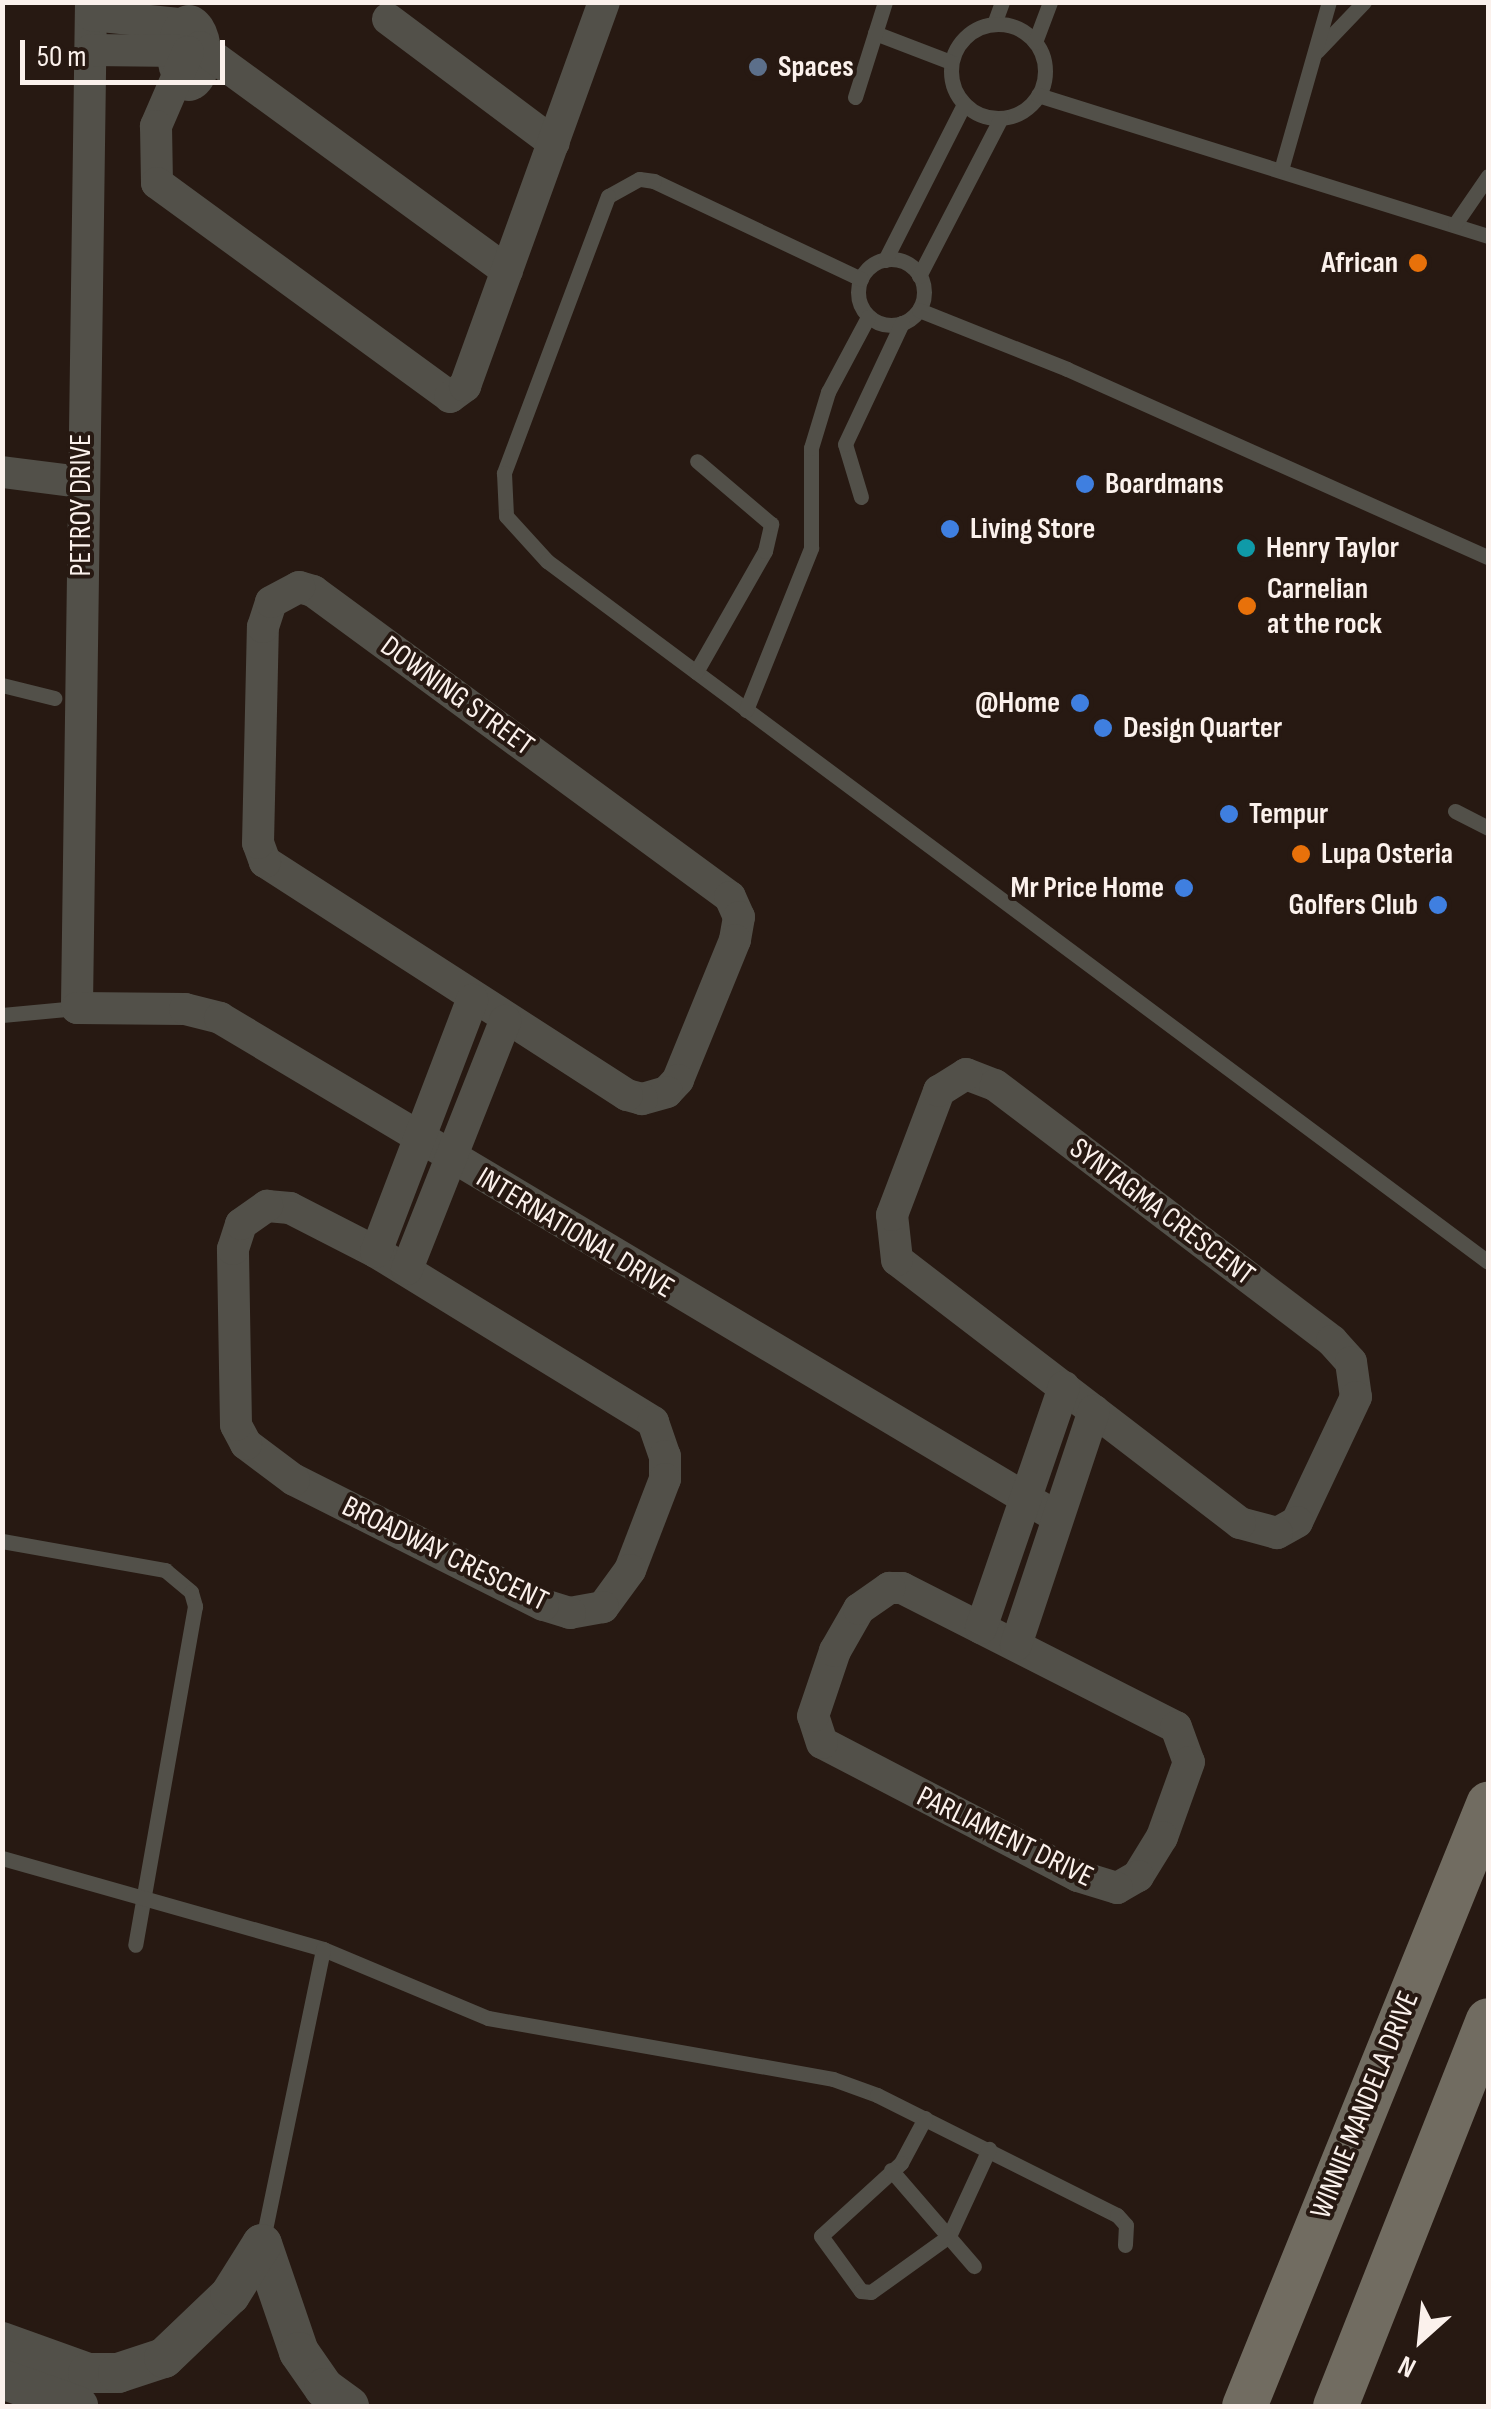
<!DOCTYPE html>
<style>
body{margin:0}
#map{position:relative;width:1491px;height:2409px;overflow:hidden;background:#271912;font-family:"Sofia Sans Condensed",sans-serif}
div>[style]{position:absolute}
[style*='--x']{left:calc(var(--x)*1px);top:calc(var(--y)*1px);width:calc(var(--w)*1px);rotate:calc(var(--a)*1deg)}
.service>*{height:15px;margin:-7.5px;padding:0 7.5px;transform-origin:7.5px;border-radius:7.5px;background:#525049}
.service>.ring{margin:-7.5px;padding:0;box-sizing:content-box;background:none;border:15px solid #525049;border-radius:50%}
.minor>*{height:32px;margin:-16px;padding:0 16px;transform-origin:16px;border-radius:16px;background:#525049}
.minor>.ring{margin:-16px;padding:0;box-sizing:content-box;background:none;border:32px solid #525049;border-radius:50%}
.tertiary>*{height:40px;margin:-20px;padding:0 20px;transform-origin:20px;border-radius:20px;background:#525049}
.secondary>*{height:45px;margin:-22.5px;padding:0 22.5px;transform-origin:22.5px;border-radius:22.5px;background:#716c61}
.dots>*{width:28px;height:28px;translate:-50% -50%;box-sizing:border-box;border:5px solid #271912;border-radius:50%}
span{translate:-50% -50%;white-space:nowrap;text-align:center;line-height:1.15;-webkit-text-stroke:8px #271912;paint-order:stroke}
.poi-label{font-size:30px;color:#fbf1ec;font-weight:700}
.left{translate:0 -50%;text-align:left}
.right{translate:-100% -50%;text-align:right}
.street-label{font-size:30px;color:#fbf1ec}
.frame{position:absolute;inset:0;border:5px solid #fbf1ec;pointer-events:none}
.north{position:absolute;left:1371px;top:2289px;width:100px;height:100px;-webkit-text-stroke:8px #271912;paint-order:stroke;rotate:207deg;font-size:28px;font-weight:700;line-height:40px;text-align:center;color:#fbf1ec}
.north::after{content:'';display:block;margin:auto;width:35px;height:45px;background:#fbf1ec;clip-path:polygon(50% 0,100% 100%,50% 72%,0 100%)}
.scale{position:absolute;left:20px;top:40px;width:205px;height:45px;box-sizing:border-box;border:5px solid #fbf1ec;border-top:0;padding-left:12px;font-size:30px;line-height:35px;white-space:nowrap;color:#fbf1ec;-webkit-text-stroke:8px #271912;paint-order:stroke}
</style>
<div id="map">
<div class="service">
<div style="--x:994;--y:24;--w:23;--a:-70"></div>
<div class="ring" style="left:951px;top:24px;width:79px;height:79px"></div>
<div style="--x:875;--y:33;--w:81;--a:20.9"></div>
<div style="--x:1035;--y:42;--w:43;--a:-69.4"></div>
<div style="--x:1317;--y:51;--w:68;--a:-46.2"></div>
<div style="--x:1038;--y:95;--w:472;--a:17.4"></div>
<div style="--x:855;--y:97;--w:100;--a:-72.5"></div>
<div style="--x:1281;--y:170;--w:175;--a:-74.1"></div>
<div style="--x:1455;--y:224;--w:58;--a:-55.5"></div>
<div class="ring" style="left:858px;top:259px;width:51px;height:51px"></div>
<div style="--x:885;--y:260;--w:175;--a:-63.1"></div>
<div style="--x:919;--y:276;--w:178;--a:-62.6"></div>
<div style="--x:861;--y:279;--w:229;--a:-154.7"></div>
<div style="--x:654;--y:181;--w:15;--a:-172"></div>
<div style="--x:639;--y:179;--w:35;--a:151"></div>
<div style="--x:608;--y:196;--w:296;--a:110.6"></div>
<div style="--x:504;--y:473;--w:43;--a:87.3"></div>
<div style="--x:506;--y:516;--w:61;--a:47.7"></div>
<div style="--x:547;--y:561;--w:1173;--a:36.68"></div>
<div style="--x:919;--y:310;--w:159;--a:21.7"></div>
<div style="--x:1067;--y:369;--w:461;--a:24.1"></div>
<div style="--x:861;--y:497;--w:55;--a:-106.8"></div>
<div style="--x:845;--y:444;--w:134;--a:-64.8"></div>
<div style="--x:696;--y:672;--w:139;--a:-60.3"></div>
<div style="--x:765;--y:551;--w:28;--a:-77"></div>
<div style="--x:771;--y:524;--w:97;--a:-139.6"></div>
<div style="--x:2;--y:685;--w:54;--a:14"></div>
<div style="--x:746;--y:710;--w:175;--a:-68.1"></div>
<div style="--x:811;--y:548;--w:100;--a:-90"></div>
<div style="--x:811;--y:448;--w:59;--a:-73.1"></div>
<div style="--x:828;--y:392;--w:85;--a:-61.9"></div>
<div style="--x:1455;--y:811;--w:37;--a:27"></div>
<div style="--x:2;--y:1015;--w:75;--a:-5.3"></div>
<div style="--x:2;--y:1541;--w:166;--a:10.1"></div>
<div style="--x:165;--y:1570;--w:34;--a:40"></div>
<div style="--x:191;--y:1592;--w:15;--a:74"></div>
<div style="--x:195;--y:1606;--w:344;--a:100"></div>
<div style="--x:2;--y:1858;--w:334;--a:15.8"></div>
<div style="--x:323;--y:1949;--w:179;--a:22.7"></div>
<div style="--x:488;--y:2018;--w:350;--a:10"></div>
<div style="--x:833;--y:2079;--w:47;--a:20"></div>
<div style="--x:877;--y:2095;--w:268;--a:26.6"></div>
<div style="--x:1117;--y:2215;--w:13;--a:48"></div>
<div style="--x:1126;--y:2225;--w:20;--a:93"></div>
<div style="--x:925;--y:2118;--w:51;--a:118.1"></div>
<div style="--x:901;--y:2163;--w:108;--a:137.6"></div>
<div style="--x:821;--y:2236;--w:68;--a:54"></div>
<div style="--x:861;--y:2291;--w:10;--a:6"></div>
<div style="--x:871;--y:2292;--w:96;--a:-35.7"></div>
<div style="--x:949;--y:2236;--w:96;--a:-65.3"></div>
<div style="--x:891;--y:2170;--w:127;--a:49.2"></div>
<div style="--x:262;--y:2244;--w:301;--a:-78.3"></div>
</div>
<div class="minor">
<div style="--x:91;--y:2;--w:1006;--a:90.8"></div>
<div style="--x:77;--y:1008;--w:108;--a:0.5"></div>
<div style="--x:185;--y:1009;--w:36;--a:14"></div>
<div style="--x:220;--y:1018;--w:974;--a:30.8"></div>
<div style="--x:91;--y:15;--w:88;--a:5.8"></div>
<div style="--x:388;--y:19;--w:207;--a:36.8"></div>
<div class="ring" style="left:173px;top:21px;width:-2px;height:-2px"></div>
<div style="--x:200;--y:47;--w:380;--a:36.1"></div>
<div style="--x:91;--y:50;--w:91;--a:0.6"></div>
<div style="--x:188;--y:52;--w:81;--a:113.4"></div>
<div style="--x:156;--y:126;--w:57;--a:89"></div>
<div style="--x:157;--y:183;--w:363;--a:36.1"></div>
<div style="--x:450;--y:397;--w:19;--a:-36"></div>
<div style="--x:465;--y:386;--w:408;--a:-70.1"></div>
<div style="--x:2;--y:472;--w:80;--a:7.2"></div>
<div style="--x:299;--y:587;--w:15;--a:16"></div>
<div style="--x:313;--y:591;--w:517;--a:36.27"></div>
<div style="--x:730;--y:897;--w:22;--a:66"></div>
<div style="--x:739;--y:917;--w:23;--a:100"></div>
<div style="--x:735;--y:940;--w:151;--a:112.2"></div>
<div style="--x:678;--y:1080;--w:16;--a:133"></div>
<div style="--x:667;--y:1092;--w:26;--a:164"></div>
<div style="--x:642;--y:1099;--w:16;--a:-165"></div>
<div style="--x:627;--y:1095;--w:431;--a:-147.2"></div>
<div style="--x:265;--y:862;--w:20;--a:-110"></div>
<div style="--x:258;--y:843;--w:216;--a:-88.7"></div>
<div style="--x:263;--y:627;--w:26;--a:-72"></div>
<div style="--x:271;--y:602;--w:32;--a:-28"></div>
<div style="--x:966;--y:1074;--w:31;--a:21"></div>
<div style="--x:995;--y:1085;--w:423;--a:37.2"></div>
<div style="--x:1332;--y:1341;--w:28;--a:48"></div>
<div style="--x:1351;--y:1362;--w:35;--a:82"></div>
<div style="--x:1356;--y:1397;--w:138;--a:115.3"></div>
<div style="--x:1297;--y:1522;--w:23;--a:151"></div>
<div style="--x:1277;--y:1533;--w:38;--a:-165"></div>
<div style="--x:1240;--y:1523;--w:432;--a:-142.5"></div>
<div style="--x:897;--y:1260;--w:45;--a:-96.3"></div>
<div style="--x:892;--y:1215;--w:133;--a:-69.2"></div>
<div style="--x:939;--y:1091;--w:32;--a:-32"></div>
<div style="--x:267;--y:1206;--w:23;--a:5"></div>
<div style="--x:290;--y:1208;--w:97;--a:27.1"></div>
<div style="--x:376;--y:1252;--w:325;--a:31.5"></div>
<div style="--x:653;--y:1422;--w:36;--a:71"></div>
<div style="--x:665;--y:1456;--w:23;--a:90"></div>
<div style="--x:665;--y:1479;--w:97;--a:111"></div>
<div style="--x:630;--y:1570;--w:46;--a:126.1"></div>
<div style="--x:603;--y:1607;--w:34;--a:170"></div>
<div style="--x:570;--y:1613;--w:28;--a:-163"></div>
<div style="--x:543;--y:1605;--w:279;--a:-153.3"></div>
<div style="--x:294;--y:1480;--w:60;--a:-143.1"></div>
<div style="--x:246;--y:1444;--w:21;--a:-118"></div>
<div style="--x:236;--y:1425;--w:176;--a:-91"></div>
<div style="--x:233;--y:1249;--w:26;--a:-72"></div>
<div style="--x:241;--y:1224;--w:32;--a:-35"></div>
<div style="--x:376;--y:1252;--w:270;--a:-69.1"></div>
<div style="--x:407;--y:1269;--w:267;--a:-68.4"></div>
<div style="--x:889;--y:1588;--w:13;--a:0"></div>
<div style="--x:902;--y:1588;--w:307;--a:26.9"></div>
<div style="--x:1176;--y:1727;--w:37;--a:70"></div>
<div style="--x:1189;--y:1762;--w:80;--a:109.8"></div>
<div style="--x:1162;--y:1837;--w:46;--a:121.6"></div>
<div style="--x:1138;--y:1876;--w:24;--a:150"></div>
<div style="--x:1117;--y:1888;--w:41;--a:-162.9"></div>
<div style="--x:1078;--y:1876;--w:288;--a:-152.5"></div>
<div style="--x:822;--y:1743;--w:28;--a:-108"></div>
<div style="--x:813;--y:1716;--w:69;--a:-71.3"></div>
<div style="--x:835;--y:1651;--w:48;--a:-60.3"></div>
<div style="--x:859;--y:1609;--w:37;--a:-35"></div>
<div style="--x:981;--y:1628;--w:255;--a:-71"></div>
<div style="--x:1016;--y:1645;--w:247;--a:-71.6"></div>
</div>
<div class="tertiary">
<div style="--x:262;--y:2244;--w:114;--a:71.1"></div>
<div style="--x:299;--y:2352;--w:44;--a:55.2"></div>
<div style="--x:324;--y:2388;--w:31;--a:36"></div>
<div style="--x:2;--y:2342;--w:91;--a:19.8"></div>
<div style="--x:88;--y:2373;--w:30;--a:0"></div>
<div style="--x:118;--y:2373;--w:48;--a:-18.1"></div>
<div style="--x:164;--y:2358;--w:91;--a:-43.7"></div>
<div style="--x:230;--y:2295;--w:60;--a:-57.9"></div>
<div style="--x:2;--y:2379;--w:81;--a:19.6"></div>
</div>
<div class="secondary">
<div style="--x:1244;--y:2406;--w:650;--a:-67.94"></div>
<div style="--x:1335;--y:2406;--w:415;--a:-68.4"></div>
</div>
<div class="dots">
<div style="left:758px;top:67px;background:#5c6f8a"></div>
<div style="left:1418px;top:263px;background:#e8710a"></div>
<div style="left:1085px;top:484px;background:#3f7fe0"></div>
<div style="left:950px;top:529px;background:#3f7fe0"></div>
<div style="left:1246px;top:548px;background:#0f9aa8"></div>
<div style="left:1247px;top:606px;background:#e8710a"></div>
<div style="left:1080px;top:703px;background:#3f7fe0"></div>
<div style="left:1103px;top:728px;background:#3f7fe0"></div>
<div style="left:1229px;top:814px;background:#3f7fe0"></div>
<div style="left:1301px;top:854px;background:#e8710a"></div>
<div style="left:1184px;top:888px;background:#3f7fe0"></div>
<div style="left:1438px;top:905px;background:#3f7fe0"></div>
</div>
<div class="poi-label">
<span class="left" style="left:778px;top:67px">Spaces</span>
<span class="right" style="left:1398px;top:263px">African</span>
<span class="left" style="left:1105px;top:484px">Boardmans</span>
<span class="left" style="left:970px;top:529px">Living Store</span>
<span class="left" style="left:1266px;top:548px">Henry Taylor</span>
<span class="left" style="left:1267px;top:606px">Carnelian<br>at the rock</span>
<span class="right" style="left:1060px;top:703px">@Home</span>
<span class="left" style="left:1123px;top:728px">Design Quarter</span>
<span class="left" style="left:1249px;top:814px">Tempur</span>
<span class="left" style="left:1321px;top:854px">Lupa Osteria</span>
<span class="right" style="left:1164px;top:888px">Mr Price Home</span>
<span class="right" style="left:1418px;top:905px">Golfers Club</span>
</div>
<div class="street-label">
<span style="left:81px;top:505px;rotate:-90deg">PETROY DRIVE</span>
<span style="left:457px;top:696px;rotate:36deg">DOWNING STREET</span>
<span style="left:1162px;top:1212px;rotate:37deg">SYNTAGMA CRESCENT</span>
<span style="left:575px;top:1233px;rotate:31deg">INTERNATIONAL DRIVE</span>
<span style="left:445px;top:1554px;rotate:26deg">BROADWAY CRESCENT</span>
<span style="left:1005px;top:1837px;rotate:26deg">PARLIAMENT DRIVE</span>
<span style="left:1365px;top:2105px;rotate:-68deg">WINNIE MANDELA DRIVE</span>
</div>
<div class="frame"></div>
<div class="north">N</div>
<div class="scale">50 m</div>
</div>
